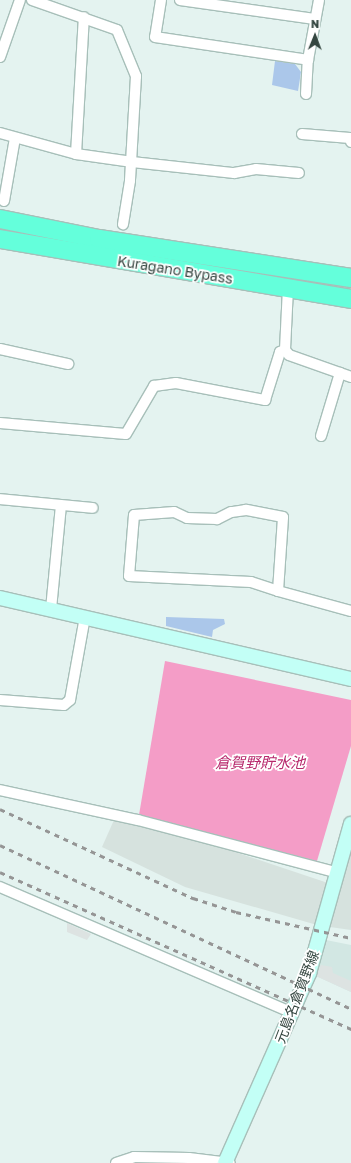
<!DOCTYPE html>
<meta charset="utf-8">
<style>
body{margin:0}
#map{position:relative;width:351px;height:1163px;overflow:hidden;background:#e4f3f0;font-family:"Golos Text","Noto Sans JP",sans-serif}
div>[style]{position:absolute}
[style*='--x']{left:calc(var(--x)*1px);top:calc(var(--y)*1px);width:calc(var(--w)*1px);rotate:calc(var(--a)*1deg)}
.residential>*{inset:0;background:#d2e7e3}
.industrial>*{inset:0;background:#d6e2de}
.green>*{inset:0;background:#abc7ea}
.parking>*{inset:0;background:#dde3e2}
.water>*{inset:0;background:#f49dc7}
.roads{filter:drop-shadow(1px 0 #a7bfb9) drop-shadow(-1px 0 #a7bfb9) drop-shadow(0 1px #a7bfb9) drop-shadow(0 -1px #a7bfb9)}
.street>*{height:10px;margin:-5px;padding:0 5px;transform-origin:5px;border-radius:5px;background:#fff}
.secondary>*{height:14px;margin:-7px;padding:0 7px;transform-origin:7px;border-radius:7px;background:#c3fff6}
.highway>*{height:18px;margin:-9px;padding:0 9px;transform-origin:9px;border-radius:9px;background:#64ffdb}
.rail>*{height:3px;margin-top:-1.5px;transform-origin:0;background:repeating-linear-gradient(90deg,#959595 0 5px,transparent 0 10px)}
span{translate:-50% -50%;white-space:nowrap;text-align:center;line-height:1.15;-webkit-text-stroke:3.5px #fff;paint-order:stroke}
.street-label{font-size:14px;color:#344640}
.water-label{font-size:15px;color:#b7286c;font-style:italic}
.north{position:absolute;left:295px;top:16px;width:40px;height:40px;-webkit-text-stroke:3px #fff;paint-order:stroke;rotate:1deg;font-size:11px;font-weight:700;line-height:16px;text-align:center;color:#344640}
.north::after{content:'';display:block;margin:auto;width:14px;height:18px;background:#344640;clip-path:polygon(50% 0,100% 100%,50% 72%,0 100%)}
</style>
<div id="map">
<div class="residential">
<div style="clip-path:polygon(326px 940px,351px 945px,351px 992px,316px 976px)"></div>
</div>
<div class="industrial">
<div style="clip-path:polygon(114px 820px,217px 846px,328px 883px,317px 925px,185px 887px,102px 847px)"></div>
<div style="clip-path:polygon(350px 850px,351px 850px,351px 930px,330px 927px)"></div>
</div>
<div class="green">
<div style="clip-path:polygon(275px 61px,295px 64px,301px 72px,298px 91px,272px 85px)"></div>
<div style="clip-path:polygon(166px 617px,224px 619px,225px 624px,213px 630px,212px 637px,166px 626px)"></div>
</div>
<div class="parking">
<div style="clip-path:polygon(67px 923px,91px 934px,87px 940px,67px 932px)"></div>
<div style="clip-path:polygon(321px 965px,332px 967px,333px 973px,351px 981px,351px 992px,316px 976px)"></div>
</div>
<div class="water">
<div style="clip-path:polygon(165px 661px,351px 700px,351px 746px,317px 861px,139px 815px)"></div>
</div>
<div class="roads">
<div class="street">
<div style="--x:32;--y:0;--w:90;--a:19.4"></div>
<div style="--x:117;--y:30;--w:50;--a:67.6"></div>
<div style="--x:136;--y:76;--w:105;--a:93.3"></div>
<div style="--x:130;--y:181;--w:44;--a:99.2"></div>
<div style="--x:161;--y:0;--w:37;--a:99"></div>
<div style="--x:155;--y:37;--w:155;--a:8.5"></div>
<div style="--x:180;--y:0;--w:136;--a:8"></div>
<div style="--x:0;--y:57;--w:60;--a:-70.7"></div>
<div style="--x:306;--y:94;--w:34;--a:-87"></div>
<div style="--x:308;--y:60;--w:61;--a:-79.6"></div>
<div style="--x:0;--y:133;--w:79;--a:15.4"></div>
<div style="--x:76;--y:154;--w:57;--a:8.1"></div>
<div style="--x:132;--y:162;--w:103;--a:6.2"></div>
<div style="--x:234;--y:173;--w:22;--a:-10"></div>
<div style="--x:256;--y:169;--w:43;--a:5.3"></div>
<div style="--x:302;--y:134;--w:48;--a:4.8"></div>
<div style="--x:350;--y:138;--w:4;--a:76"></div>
<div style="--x:76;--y:154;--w:137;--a:-86.7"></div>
<div style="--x:4;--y:201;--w:64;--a:-80.1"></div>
<div style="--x:288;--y:288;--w:62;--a:92.8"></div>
<div style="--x:285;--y:350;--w:6;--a:51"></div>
<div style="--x:289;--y:355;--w:66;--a:19.5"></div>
<div style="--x:0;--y:349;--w:70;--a:12.4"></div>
<div style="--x:0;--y:423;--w:126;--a:5"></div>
<div style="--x:126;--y:434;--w:56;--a:-59.7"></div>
<div style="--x:154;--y:386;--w:22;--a:-8"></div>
<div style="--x:176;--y:383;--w:91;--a:10.8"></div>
<div style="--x:265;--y:400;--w:50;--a:-72.6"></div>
<div style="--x:280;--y:352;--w:5;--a:-22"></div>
<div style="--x:321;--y:436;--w:66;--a:-73.2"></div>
<div style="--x:0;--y:499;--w:93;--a:5.5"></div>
<div style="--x:278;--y:591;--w:74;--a:-86.1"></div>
<div style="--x:283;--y:517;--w:38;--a:-169"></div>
<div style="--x:246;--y:510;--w:15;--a:172"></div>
<div style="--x:231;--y:512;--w:16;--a:153"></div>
<div style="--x:217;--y:519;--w:30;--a:-178"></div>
<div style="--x:187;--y:518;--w:14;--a:-155"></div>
<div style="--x:174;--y:512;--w:40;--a:175.7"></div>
<div style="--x:134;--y:515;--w:61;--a:94.7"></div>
<div style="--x:129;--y:576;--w:122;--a:2.8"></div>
<div style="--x:251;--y:582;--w:28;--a:18"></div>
<div style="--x:278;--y:591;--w:76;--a:15.3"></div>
<div style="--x:51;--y:609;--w:104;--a:-84.5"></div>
<div style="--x:0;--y:700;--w:64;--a:4.5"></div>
<div style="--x:64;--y:705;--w:8;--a:-40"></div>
<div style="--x:70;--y:700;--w:84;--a:-79.8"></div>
<div style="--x:0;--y:790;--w:141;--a:12.3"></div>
<div style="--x:138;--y:820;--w:207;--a:14.8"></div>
<div style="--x:0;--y:887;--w:319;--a:23.3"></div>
<div style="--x:116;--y:1163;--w:19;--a:-18"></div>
<div style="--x:134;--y:1157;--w:55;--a:1"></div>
<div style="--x:189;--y:1158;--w:41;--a:7"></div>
</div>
<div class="secondary">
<div style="--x:0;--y:598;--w:360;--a:13"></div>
<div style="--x:225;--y:1163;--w:208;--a:-66.1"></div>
<div style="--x:309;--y:973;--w:155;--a:-74.3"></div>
</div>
<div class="highway">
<div style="--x:0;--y:219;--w:101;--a:11.4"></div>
<div style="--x:99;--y:239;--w:255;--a:8.8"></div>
<div style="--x:0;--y:239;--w:356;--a:9.7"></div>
</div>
</div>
<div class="rail">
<div style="--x:0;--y:809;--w:213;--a:24.8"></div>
<div style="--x:193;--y:898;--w:45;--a:18"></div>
<div style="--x:236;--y:912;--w:118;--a:12.7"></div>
<div style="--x:0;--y:845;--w:387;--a:25"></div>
<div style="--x:0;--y:872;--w:385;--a:24.1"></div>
</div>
<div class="street-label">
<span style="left:175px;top:270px;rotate:9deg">Kuragano Bypass</span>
<span style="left:297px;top:997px;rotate:-69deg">元島名倉賀野線</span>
</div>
<div class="water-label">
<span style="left:260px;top:763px">倉賀野貯水池</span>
</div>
<div class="north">N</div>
</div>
